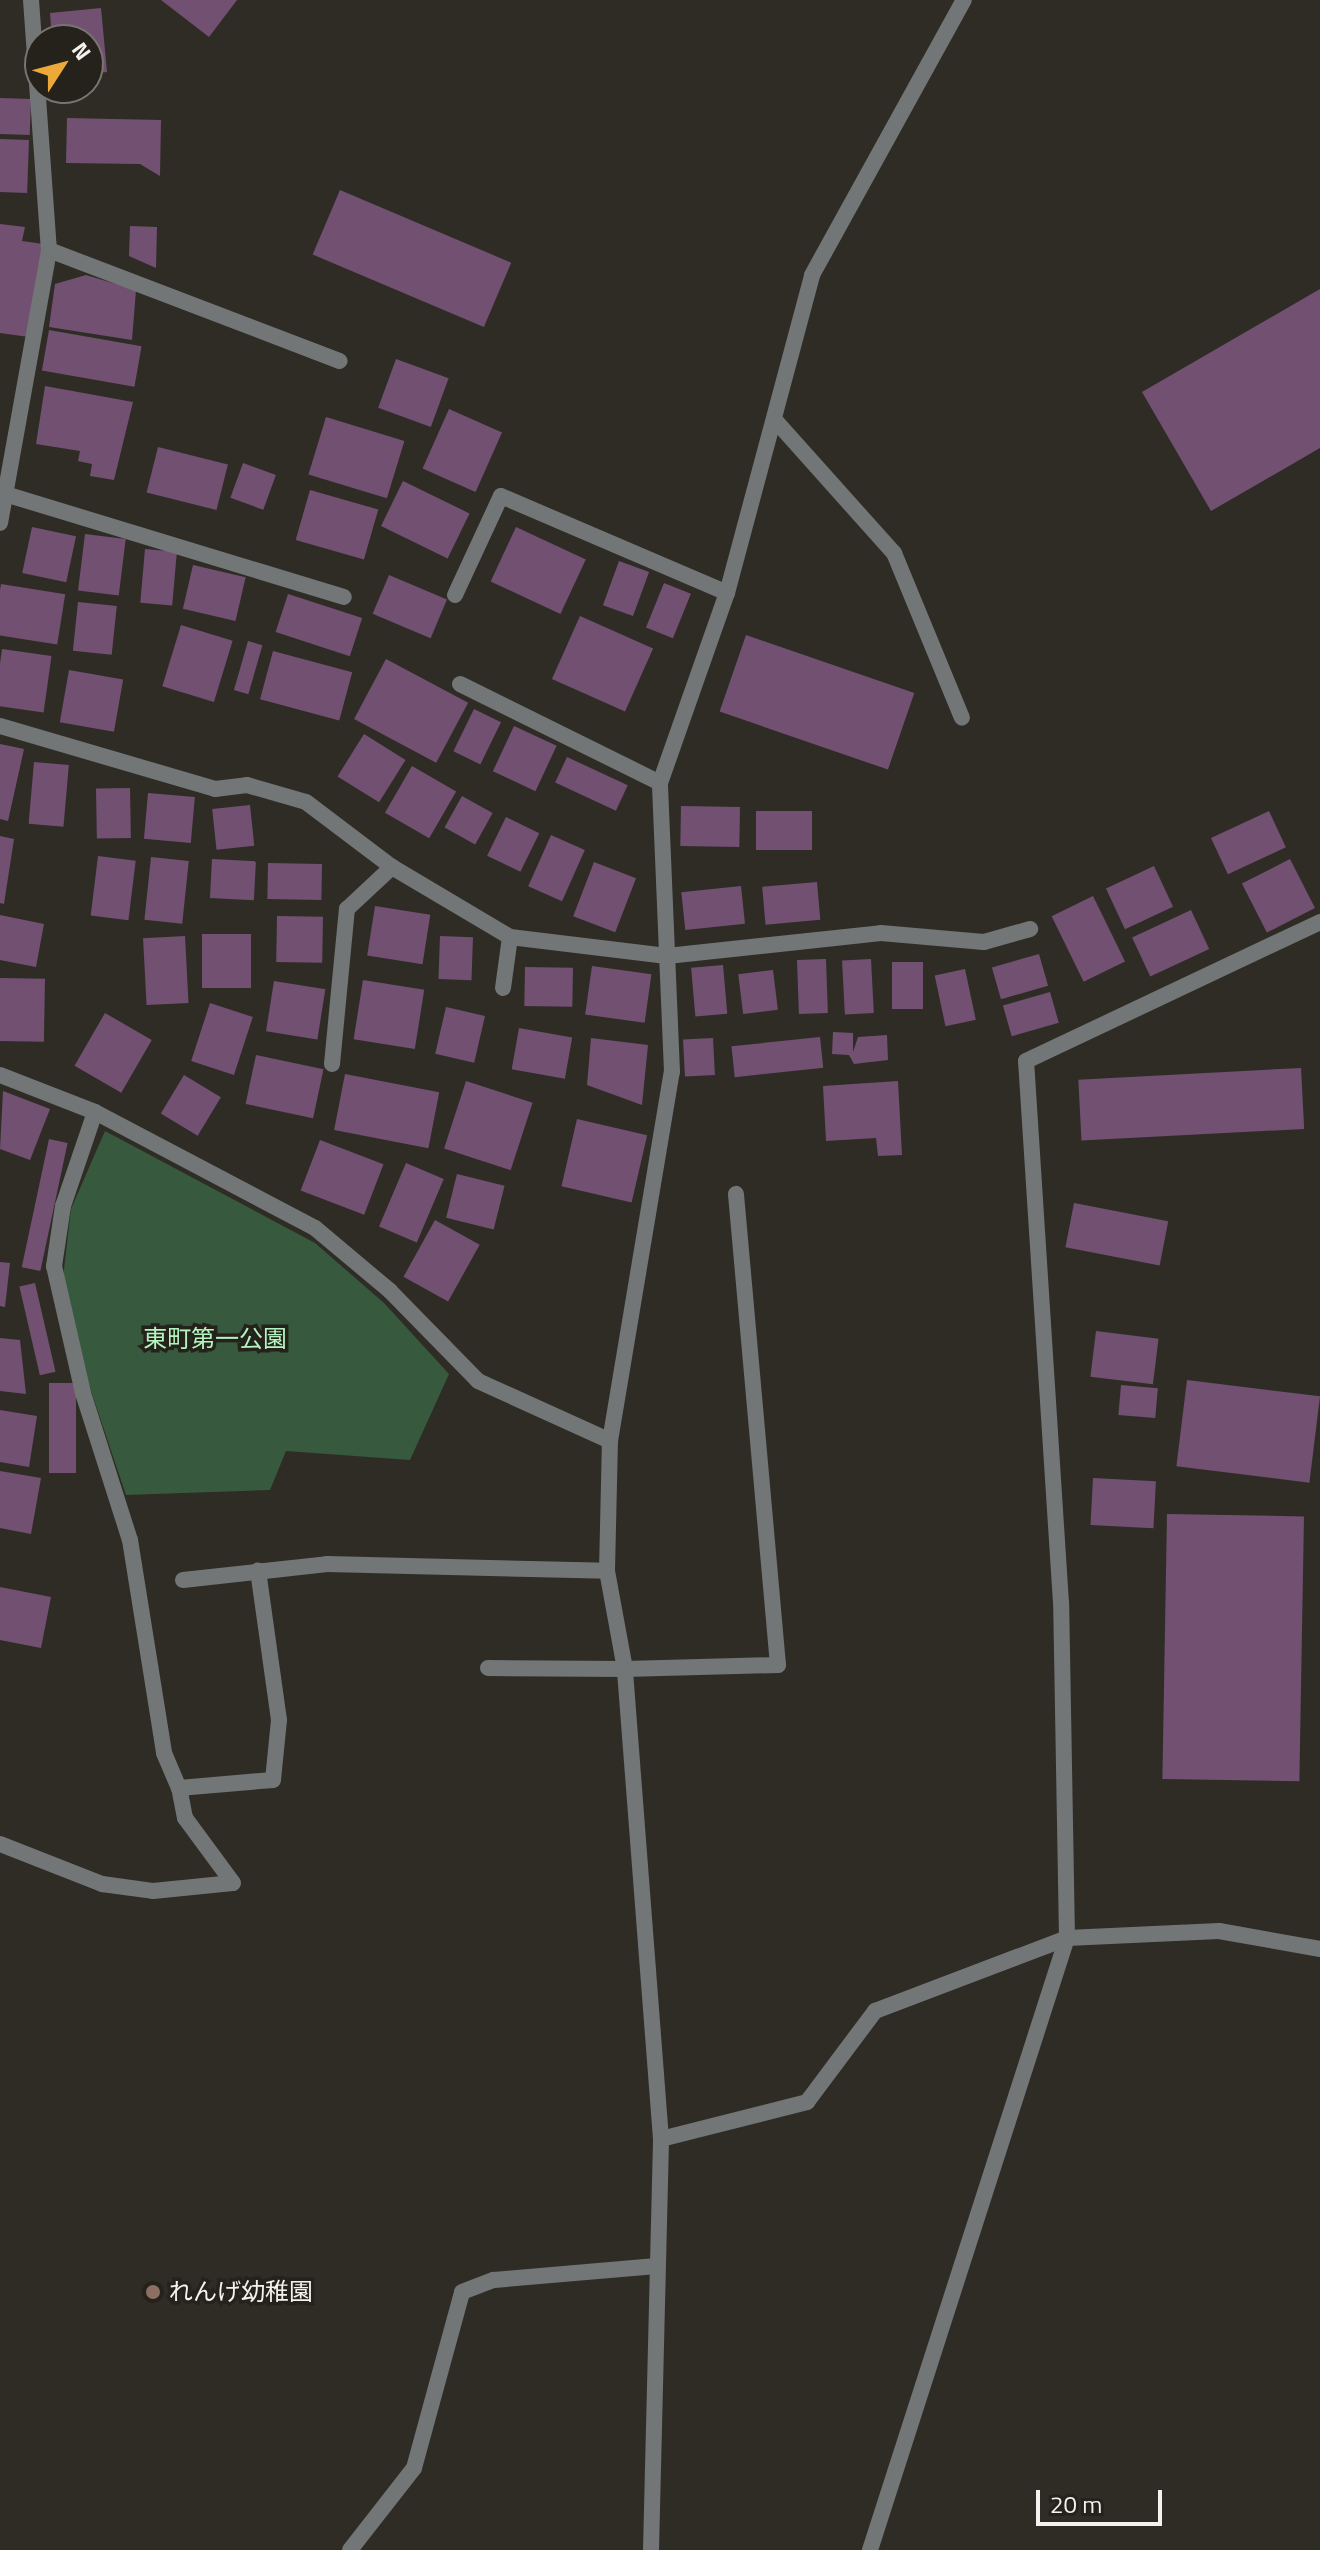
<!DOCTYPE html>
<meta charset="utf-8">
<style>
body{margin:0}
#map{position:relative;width:1320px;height:2550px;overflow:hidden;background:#2f2c26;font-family:"Titillium Web","Noto Sans JP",sans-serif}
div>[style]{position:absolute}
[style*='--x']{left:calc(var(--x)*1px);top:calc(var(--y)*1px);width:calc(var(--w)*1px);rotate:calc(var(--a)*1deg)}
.green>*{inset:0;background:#37593e}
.building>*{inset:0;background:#725072;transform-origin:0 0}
.service>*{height:16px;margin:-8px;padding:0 8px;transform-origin:8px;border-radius:8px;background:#727677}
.minor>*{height:16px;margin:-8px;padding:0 8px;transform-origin:8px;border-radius:8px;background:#727677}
.dots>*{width:22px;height:22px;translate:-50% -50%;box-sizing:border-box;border:4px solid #25221c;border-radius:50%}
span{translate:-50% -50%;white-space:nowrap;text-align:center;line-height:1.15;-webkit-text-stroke:7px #25221c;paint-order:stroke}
.park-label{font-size:24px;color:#b3f4bf}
.poi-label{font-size:24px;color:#f4f2ee}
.left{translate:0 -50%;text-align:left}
.north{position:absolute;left:24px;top:24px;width:80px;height:80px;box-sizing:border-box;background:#25221c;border:2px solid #787570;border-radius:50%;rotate:54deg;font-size:22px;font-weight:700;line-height:32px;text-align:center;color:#f4f2ee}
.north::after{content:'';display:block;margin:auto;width:28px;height:36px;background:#eca93a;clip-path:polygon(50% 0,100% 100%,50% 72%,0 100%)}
.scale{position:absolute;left:1036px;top:2490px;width:126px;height:36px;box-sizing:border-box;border:4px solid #f4f2ee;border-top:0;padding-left:10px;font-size:24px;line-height:28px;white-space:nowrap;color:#f4f2ee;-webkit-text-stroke:6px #25221c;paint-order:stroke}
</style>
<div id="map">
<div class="green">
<div style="clip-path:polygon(105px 1131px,315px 1243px,384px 1303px,449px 1374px,410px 1460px,286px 1451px,270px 1490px,126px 1495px,74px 1340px,63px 1278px,71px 1209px)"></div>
</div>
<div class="building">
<div style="clip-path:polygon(161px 0,237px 0,209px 37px)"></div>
<div style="clip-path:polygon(101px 8px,107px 72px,88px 74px,88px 40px,52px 40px,50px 13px)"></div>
<div style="left:0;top:98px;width:31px;height:36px;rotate:2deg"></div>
<div style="clip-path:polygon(67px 118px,161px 120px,160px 176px,140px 164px,66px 163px)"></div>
<div style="left:0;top:139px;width:29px;height:53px;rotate:2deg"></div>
<div style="left:340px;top:190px;width:186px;height:70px;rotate:23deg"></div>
<div style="clip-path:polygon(0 224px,25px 227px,22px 241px,43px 244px,29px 337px,0 333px)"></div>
<div style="clip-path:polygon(130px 226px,157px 227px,156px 268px,129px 256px)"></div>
<div style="clip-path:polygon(86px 275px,136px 290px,132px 340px,49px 327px,55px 284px)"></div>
<div style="clip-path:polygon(1320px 289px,1320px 448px,1211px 511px,1142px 392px)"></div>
<div style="left:49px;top:330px;width:94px;height:41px;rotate:10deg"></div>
<div style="left:396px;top:359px;width:56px;height:52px;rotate:20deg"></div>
<div style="clip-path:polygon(45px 386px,133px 402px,114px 480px,90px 476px,92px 464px,78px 461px,80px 451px,36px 444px)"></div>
<div style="left:449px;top:409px;width:58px;height:65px;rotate:24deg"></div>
<div style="left:326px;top:417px;width:82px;height:60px;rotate:17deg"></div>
<div style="left:158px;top:447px;width:72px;height:47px;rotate:14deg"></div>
<div style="left:243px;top:463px;width:35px;height:37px;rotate:20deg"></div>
<div style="left:403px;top:481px;width:74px;height:50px;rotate:26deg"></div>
<div style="left:310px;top:490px;width:71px;height:52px;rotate:16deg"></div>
<div style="left:32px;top:527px;width:45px;height:47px;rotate:12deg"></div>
<div style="left:516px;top:527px;width:77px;height:60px;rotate:25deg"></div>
<div style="left:85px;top:534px;width:41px;height:57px;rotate:7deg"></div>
<div style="left:145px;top:549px;width:32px;height:54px;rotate:5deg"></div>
<div style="left:619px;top:561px;width:32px;height:47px;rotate:20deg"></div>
<div style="left:193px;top:565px;width:54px;height:45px;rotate:13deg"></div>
<div style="left:389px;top:575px;width:63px;height:42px;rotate:23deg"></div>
<div style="left:664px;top:583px;width:29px;height:48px;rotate:22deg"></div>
<div style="left:1px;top:584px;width:65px;height:51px;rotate:9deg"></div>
<div style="left:288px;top:594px;width:78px;height:40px;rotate:18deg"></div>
<div style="left:78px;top:602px;width:39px;height:49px;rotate:6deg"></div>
<div style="left:580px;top:616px;width:80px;height:69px;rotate:24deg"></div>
<div style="left:181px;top:625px;width:54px;height:64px;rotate:17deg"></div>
<div style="left:746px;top:635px;width:178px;height:81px;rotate:19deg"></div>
<div style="left:248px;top:641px;width:15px;height:51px;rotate:16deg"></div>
<div style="left:2px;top:649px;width:50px;height:57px;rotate:8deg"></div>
<div style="left:273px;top:651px;width:82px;height:50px;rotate:15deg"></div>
<div style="left:386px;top:659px;width:93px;height:68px;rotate:28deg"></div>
<div style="left:69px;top:670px;width:55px;height:53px;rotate:10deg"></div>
<div style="left:474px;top:709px;width:30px;height:47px;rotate:26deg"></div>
<div style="left:514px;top:726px;width:47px;height:50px;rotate:25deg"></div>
<div style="left:364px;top:734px;width:49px;height:50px;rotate:32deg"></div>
<div style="clip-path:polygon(0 744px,24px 749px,8px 821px,0 819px)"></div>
<div style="left:567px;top:757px;width:67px;height:28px;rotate:25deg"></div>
<div style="left:34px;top:762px;width:35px;height:62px;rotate:5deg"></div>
<div style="left:412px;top:766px;width:51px;height:54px;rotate:30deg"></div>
<div style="left:130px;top:788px;width:50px;height:34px;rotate:89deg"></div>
<div style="left:148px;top:793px;width:47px;height:46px;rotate:5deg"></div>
<div style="left:462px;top:796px;width:35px;height:36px;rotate:29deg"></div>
<div style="left:250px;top:805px;width:41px;height:38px;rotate:84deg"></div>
<div style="left:681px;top:806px;width:59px;height:40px;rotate:1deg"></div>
<div style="left:756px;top:811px;width:56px;height:39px"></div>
<div style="left:1269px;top:811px;width:40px;height:64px;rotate:65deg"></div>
<div style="left:506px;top:817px;width:37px;height:43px;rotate:26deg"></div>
<div style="left:551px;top:835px;width:37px;height:56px;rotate:24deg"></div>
<div style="clip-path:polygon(0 836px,14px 839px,4px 904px,0 903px)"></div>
<div style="left:98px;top:856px;width:38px;height:60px;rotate:7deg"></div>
<div style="left:151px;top:857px;width:38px;height:63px;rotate:6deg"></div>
<div style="left:212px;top:859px;width:44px;height:39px;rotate:3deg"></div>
<div style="left:1290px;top:859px;width:55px;height:54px;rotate:63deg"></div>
<div style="left:594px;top:862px;width:45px;height:58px;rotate:21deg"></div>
<div style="left:268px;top:863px;width:54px;height:36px;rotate:1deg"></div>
<div style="left:1154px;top:866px;width:45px;height:53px;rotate:65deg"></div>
<div style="left:817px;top:882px;width:38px;height:55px;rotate:85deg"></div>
<div style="left:741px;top:886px;width:38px;height:60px;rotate:84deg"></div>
<div style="left:1093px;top:896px;width:73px;height:46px;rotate:64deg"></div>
<div style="left:375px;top:906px;width:56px;height:50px;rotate:9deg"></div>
<div style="left:1191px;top:910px;width:43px;height:65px;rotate:65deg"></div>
<div style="clip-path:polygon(0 915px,44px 924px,36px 967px,0 960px)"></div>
<div style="left:277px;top:916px;width:46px;height:46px;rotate:1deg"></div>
<div style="left:202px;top:934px;width:49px;height:54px"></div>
<div style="left:185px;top:936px;width:67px;height:42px;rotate:87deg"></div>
<div style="left:440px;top:936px;width:33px;height:43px;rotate:2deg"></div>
<div style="left:1039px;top:954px;width:33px;height:49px;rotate:74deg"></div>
<div style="left:826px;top:959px;width:54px;height:29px;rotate:88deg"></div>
<div style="left:871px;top:959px;width:54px;height:29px;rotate:87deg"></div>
<div style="left:892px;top:962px;width:31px;height:47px"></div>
<div style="left:723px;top:965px;width:49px;height:32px;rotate:85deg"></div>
<div style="left:592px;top:966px;width:60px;height:49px;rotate:8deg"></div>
<div style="left:525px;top:967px;width:48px;height:39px;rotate:1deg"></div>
<div style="left:965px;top:969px;width:52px;height:31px;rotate:78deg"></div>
<div style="left:773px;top:970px;width:40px;height:35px;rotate:83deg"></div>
<div style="left:0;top:978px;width:45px;height:63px;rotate:1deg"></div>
<div style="left:363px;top:980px;width:62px;height:60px;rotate:9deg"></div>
<div style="left:274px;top:981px;width:52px;height:51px;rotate:9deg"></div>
<div style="left:1050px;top:992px;width:32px;height:49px;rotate:74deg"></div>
<div style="left:210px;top:1003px;width:45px;height:61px;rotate:18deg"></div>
<div style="left:446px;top:1007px;width:40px;height:48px;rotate:13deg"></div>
<div style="left:105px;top:1013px;width:54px;height:61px;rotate:30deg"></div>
<div style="left:519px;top:1028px;width:54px;height:42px;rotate:10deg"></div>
<div style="clip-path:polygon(833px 1032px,853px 1033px,853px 1052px,858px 1037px,887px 1035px,888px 1060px,854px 1064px,849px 1055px,832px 1054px)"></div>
<div style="left:820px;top:1037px;width:31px;height:89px;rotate:84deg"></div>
<div style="clip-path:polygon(591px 1038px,648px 1045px,642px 1105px,587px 1085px)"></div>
<div style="left:713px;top:1038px;width:37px;height:30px;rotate:87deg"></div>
<div style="left:256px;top:1055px;width:69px;height:50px;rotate:12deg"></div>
<div style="left:1301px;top:1068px;width:61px;height:223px;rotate:87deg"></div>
<div style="left:345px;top:1074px;width:96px;height:57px;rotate:11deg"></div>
<div style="left:184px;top:1075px;width:43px;height:45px;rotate:31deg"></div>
<div style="left:466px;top:1081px;width:70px;height:71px;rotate:18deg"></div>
<div style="clip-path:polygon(898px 1081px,902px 1155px,878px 1156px,876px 1138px,826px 1141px,823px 1086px)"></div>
<div style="clip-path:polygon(3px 1091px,50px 1109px,30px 1160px,0 1149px)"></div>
<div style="left:577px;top:1119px;width:72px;height:69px;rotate:13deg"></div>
<div style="left:49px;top:1139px;width:19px;height:131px;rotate:12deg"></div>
<div style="left:320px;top:1140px;width:68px;height:54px;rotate:21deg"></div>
<div style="left:406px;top:1163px;width:41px;height:69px;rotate:23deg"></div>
<div style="left:457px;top:1174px;width:49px;height:45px;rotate:14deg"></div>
<div style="left:1074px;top:1203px;width:96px;height:45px;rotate:11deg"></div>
<div style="left:435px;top:1220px;width:51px;height:65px;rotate:29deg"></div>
<div style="clip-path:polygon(0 1262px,10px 1263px,5px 1307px,0 1306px)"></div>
<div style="left:35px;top:1283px;width:91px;height:16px;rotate:77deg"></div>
<div style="left:1096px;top:1331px;width:63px;height:46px;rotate:7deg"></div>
<div style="clip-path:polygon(0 1338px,20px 1340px,26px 1394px,0 1391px)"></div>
<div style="left:1187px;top:1380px;width:134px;height:87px;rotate:7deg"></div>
<div style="left:49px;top:1383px;width:27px;height:90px"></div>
<div style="left:1121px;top:1385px;width:37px;height:30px;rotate:5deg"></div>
<div style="clip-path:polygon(0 1410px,37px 1416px,29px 1467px,0 1462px)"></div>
<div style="clip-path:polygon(0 1471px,41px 1478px,31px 1534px,0 1528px)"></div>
<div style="left:1093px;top:1478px;width:63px;height:47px;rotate:3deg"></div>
<div style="left:1167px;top:1514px;width:137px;height:265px;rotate:1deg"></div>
<div style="clip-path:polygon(0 1587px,51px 1597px,41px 1648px,0 1640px)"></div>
</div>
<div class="service">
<div style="--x:774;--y:419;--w:180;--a:48.2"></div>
<div style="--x:894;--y:553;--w:178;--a:67.6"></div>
<div style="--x:5;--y:494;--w:354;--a:16.9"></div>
<div style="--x:0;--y:523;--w:277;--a:-79.8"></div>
<div style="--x:49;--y:250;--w:311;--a:20.9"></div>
<div style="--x:455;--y:595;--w:109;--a:-65.1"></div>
<div style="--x:501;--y:496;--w:246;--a:23.2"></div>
<div style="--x:460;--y:684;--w:223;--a:26.3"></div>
<div style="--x:0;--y:726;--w:224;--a:16.3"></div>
<div style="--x:215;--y:789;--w:32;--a:-7"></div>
<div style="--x:247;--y:785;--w:61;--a:16.1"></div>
<div style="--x:667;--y:956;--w:215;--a:-6.1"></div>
<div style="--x:881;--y:933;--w:103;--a:5"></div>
<div style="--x:984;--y:942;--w:48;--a:-15.8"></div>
<div style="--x:503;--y:988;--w:51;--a:-82.2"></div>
<div style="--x:332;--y:1064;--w:156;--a:-84.5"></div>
<div style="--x:347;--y:909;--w:62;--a:-43"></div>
<div style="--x:95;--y:1112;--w:99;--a:108.8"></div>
<div style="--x:63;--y:1206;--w:61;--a:98.5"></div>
<div style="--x:54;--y:1266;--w:130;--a:77.1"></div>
<div style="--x:83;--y:1393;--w:154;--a:72.3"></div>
<div style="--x:130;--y:1540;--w:216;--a:80.9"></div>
<div style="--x:164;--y:1753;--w:38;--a:67"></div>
<div style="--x:179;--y:1788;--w:94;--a:-4.9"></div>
<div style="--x:273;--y:1780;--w:60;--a:-84.3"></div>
<div style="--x:279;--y:1720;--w:151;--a:-98"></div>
<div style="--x:183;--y:1580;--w:145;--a:-6.3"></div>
<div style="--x:327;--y:1564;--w:280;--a:1.4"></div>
<div style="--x:488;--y:1668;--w:137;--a:0.4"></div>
<div style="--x:0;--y:1844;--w:110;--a:21.4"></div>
<div style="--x:102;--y:1884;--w:51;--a:7.8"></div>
<div style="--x:153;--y:1891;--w:80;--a:-5.7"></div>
<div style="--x:233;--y:1883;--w:81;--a:-126.4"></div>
<div style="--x:185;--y:1818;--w:31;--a:-101"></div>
<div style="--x:1067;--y:1938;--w:335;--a:-91"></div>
<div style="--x:1061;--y:1603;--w:543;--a:-93.69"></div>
<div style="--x:1026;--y:1061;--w:325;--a:-25.3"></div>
<div style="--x:350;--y:2550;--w:104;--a:-52"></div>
<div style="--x:414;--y:2468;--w:182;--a:-74.7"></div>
<div style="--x:462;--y:2292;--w:34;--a:-21"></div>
<div style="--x:494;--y:2280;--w:163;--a:-4.9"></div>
</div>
<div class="minor">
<div style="--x:31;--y:0;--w:251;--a:85.9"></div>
<div style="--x:306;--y:802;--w:108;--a:37.1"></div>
<div style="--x:392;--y:867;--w:137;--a:30.7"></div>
<div style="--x:510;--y:937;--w:158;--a:6.9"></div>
<div style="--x:0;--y:1075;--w:102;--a:21.3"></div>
<div style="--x:95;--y:1112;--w:249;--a:27.8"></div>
<div style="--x:315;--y:1228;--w:98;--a:40"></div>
<div style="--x:390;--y:1291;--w:126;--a:45.6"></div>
<div style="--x:478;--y:1381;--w:145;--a:24.4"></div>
<div style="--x:625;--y:1669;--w:153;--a:-1.5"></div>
<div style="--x:778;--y:1665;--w:473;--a:-95.1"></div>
<div style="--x:661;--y:2139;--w:151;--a:-14.2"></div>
<div style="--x:807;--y:2102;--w:114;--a:-53.2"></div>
<div style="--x:875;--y:2011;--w:205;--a:-20.8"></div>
<div style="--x:1067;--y:1938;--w:152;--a:-2.6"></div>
<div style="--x:1219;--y:1931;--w:103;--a:10.1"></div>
<div style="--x:651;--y:2550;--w:411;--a:-88.6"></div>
<div style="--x:661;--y:2139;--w:471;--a:-94.4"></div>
<div style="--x:625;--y:1669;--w:100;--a:-100.4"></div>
<div style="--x:607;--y:1571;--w:130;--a:-88.7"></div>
<div style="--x:610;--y:1441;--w:374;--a:-80.5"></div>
<div style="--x:672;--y:1072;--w:289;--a:-92.4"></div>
<div style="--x:660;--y:783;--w:201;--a:-70.6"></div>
<div style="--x:727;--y:593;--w:329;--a:-75"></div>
<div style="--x:812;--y:275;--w:314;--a:-61.1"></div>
<div style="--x:870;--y:2550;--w:643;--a:-72.16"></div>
</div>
<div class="dots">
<div style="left:153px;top:2292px;background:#8d6e63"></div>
</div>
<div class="park-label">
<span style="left:215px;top:1339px">東町第一公園</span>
</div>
<div class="poi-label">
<span class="left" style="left:169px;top:2292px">れんげ幼稚園</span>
</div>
<div class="north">N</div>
<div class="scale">20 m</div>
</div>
